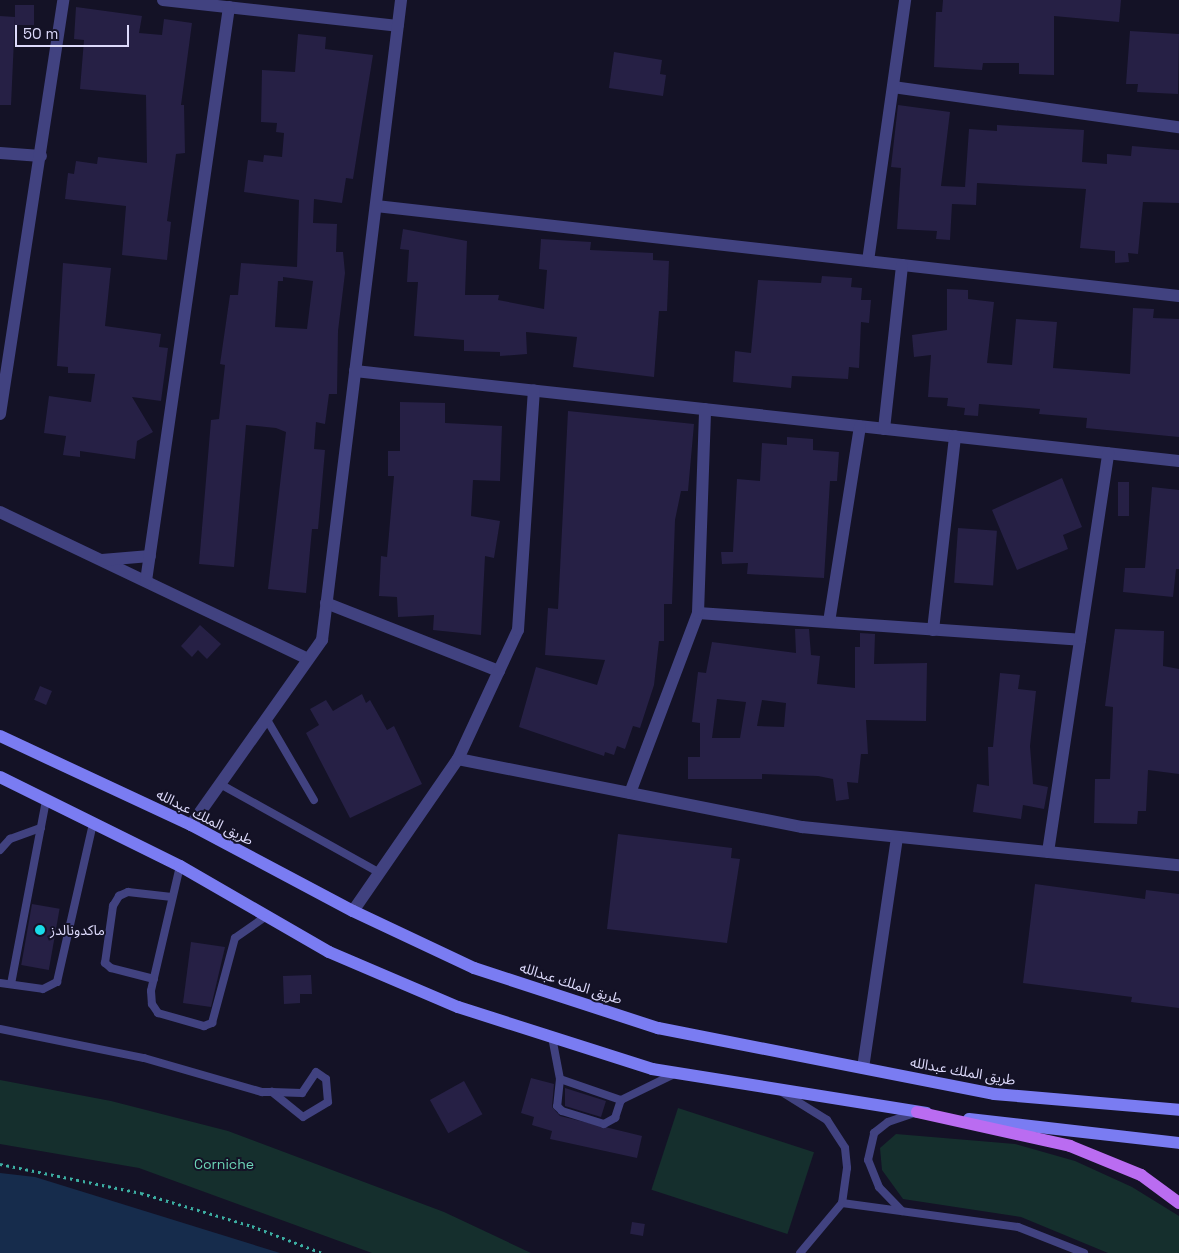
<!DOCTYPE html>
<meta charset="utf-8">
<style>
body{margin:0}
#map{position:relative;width:1179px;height:1253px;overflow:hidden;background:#141226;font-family:"Space Grotesk","Noto Sans Arabic",sans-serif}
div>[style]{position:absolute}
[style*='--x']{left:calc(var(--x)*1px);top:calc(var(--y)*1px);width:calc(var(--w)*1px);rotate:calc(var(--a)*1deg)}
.green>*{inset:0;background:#152f2d;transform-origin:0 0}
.water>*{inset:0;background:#162c4c}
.building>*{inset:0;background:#262045;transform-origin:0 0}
.path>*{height:2.5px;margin-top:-1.25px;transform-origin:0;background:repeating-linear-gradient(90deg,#3caea2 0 2.5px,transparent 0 6.5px)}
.lane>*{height:8px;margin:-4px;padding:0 4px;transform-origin:4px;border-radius:4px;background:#414280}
.street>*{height:12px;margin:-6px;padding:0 6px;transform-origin:6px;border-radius:6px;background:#414280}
.secondary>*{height:12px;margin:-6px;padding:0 6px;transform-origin:6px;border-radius:6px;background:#7a7cf2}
.primary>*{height:12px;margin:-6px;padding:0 6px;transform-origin:6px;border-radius:6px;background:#ba6cf1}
.dots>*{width:14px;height:14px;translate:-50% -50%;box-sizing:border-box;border:2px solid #141226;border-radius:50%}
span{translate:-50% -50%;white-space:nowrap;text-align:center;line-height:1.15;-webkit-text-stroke:4px #141226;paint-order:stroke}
.street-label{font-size:14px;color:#dddafb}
.poi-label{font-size:14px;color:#dddafb}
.left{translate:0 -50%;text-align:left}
.park-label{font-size:14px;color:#6cd5b7}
.scale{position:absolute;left:15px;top:25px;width:114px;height:22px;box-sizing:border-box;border:2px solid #dddafb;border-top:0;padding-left:6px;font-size:15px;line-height:18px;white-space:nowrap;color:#dddafb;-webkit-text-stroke:4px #141226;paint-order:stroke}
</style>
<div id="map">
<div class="green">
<div style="clip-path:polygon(0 1080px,111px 1101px,228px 1131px,444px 1212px,531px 1253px,372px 1253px,139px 1168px,0 1144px)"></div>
<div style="left:678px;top:1108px;width:143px;height:86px;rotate:18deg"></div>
<div style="clip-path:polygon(896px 1134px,1015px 1144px,1075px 1161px,1132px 1187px,1179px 1216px,1179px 1253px,1108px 1253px,1021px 1217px,903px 1199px,882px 1170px,880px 1148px)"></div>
</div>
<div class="water">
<div style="clip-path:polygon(0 1173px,35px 1177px,280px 1253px,0 1253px)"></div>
</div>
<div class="building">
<div style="clip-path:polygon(943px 0,1121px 0,1119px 22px,1054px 16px,1054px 75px,1019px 74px,1019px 63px,983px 63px,982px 70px,934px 67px,936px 12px,942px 12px)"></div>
<div style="left:15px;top:5px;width:19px;height:20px"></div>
<div style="clip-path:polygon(76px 7px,142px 16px,139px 33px,162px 35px,164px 19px,192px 23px,181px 105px,184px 105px,185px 153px,176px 154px,167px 221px,171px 222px,167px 260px,122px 255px,126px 206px,65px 199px,68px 173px,74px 174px,76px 161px,97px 164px,98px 157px,147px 163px,146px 95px,80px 89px,84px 40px,74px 39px)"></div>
<div style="clip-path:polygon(0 16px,15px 17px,11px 105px,0 105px)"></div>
<div style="clip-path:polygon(1130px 31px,1179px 34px,1178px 94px,1137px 92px,1138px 84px,1126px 84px)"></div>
<div style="clip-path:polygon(evenodd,298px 34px,326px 37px,325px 49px,373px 55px,353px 179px,346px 178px,342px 203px,314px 199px,313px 223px,337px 224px,336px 252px,343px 252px,345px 273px,338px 331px,337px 394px,329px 394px,325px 424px,316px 422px,314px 449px,325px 450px,318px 529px,312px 529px,306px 593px,268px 589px,286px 432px,276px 428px,246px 425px,234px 567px,199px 564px,211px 420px,219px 419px,225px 365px,220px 364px,230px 295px,238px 295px,241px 263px,297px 267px,299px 200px,244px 192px,248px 160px,263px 162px,264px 155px,282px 157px,284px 133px,276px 132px,277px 123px,261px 122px,262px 70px,295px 72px,298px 34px,283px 277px,313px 281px,307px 329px,275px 327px,278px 281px,283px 281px,283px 277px)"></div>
<div style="clip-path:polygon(614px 52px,662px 60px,660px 74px,666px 75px,663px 96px,609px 88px)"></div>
<div style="clip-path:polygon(898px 105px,950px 112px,941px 186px,965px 187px,969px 129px,997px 131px,997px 125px,1084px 130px,1082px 162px,1107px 164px,1107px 154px,1131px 156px,1132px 146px,1179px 150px,1179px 203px,1143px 202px,1138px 254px,1128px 253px,1129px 262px,1115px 263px,1115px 251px,1080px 248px,1086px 189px,977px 183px,976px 205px,952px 204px,950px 240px,936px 239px,937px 231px,897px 229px,901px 168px,891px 167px)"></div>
<div style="clip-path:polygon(403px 229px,467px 241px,465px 295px,499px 295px,498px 300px,544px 309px,547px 270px,539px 269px,541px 239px,591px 242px,590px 250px,653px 253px,653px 260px,669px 261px,667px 311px,659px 311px,654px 377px,573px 367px,577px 337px,526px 332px,527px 354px,500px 356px,500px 352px,464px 351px,464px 340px,414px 336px,418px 282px,407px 282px,409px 250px,400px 249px)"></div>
<div style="clip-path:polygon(63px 263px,111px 268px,105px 326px,161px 334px,159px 347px,168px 348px,161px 401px,132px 397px,153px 432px,137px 441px,135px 459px,80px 451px,80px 457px,63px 455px,66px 436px,44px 433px,49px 396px,91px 402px,95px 374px,68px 373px,68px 367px,57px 366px)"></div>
<div style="clip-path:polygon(822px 276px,852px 278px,851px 287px,862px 288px,861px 300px,871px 300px,869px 323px,861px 322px,859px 368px,849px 367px,848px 379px,792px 376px,791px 388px,733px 382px,735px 351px,751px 353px,758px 280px,821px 283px)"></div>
<div style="clip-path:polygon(947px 289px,968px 290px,968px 299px,994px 302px,987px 363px,1012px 365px,1016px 319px,1057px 322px,1053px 368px,1130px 374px,1133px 308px,1154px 309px,1153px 318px,1179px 319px,1179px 437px,1086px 428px,1087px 418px,1039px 414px,1040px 409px,979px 404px,978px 416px,964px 415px,965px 408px,947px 406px,948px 398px,928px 397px,931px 355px,914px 357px,912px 335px,947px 330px)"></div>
<div style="clip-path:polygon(400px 402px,445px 403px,445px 423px,502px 426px,500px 481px,473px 480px,471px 516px,500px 521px,494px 558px,485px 556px,481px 635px,433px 630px,434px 615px,398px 617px,397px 597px,379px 596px,381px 556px,387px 557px,394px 476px,388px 476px,388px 451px,400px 451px)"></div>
<div style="clip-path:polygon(568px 411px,694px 424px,688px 491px,681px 491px,675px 520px,672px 604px,664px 604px,664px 641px,659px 641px,654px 685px,640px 728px,633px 726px,625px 749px,617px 746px,614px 755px,605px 752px,604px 756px,519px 727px,536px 667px,597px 685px,605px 660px,545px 655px,548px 608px,558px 609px)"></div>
<div style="clip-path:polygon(787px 437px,813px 439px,813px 450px,839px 452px,837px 481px,830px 481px,824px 578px,747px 574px,748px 563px,722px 564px,721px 552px,733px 552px,737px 479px,760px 481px,762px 443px,787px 445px)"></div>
<div style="clip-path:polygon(1062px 478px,1082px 527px,1063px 535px,1068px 549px,1017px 570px,992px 510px)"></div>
<div style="left:1118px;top:482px;width:11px;height:34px"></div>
<div style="clip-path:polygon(1152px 487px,1179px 490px,1179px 569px,1176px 569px,1173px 597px,1123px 592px,1125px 568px,1145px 568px)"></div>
<div style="left:958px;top:528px;width:39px;height:55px;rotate:4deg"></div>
<div style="clip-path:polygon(200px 625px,221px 644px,207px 659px,198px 650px,192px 657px,181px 646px)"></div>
<div style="clip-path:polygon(evenodd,795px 629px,809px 629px,811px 655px,820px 656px,817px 684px,855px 688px,855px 647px,860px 647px,860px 633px,875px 634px,874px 664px,927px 663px,926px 721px,866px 720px,868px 754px,861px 754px,858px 783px,847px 782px,849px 799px,836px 801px,833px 779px,818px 776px,762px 774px,762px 779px,688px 779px,688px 757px,700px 757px,700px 723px,692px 722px,698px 672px,706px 673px,712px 642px,796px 653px,795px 629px,717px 699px,746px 702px,740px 738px,712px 738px,717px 699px,795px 629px,762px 700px,786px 703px,784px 727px,757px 726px,762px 700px)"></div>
<div style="clip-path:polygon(1115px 629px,1164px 631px,1163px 666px,1179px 669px,1179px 774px,1148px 770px,1146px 811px,1138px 811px,1137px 824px,1094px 823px,1095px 779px,1110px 779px,1113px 707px,1105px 706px)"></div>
<div style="clip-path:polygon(1000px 673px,1020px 675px,1018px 689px,1036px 691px,1030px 746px,1033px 784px,1048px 787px,1044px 809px,1023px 805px,1021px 819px,973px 812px,977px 784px,989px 786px,988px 747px,993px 747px)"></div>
<div style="left:40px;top:686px;width:13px;height:15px;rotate:23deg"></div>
<div style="clip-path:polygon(362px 694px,366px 703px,370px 700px,387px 730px,394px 726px,422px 784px,350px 818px,306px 733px,319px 725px,310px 709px,326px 700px,333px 711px)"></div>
<div style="clip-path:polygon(618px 834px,732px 848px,731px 858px,740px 859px,727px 943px,607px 929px)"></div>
<div style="clip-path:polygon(1035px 884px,1145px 899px,1146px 890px,1179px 894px,1179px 1008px,1131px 1002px,1132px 997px,1023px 983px)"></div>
<div style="left:32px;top:904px;width:28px;height:62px;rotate:10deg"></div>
<div style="clip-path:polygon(191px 942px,225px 947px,211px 1007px,183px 1003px)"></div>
<div style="clip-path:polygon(311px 975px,312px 994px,300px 994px,300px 1003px,284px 1004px,283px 976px)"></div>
<div style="clip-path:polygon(531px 1078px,554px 1084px,552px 1107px,560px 1116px,642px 1136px,637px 1158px,550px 1139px,552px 1131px,532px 1125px,534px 1117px,521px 1113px)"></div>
<div style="left:464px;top:1081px;width:38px;height:39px;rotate:61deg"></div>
<div style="clip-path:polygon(565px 1088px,606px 1101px,601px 1117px,565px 1106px)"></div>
<div style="left:632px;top:1222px;width:13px;height:12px;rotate:9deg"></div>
</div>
<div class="path">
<div style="--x:0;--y:1164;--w:144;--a:11.6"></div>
<div style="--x:141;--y:1193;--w:116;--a:16.6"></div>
<div style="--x:252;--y:1226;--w:75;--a:21.1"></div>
</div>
<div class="lane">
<div style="--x:266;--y:718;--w:95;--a:59.7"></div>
<div style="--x:220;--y:784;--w:183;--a:29.1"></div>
<div style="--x:0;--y:850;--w:15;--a:-48"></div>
<div style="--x:10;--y:839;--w:33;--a:-20"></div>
<div style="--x:180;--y:866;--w:128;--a:103.1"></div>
<div style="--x:151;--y:991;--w:13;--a:86"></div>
<div style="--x:152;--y:1004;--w:11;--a:56"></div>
<div style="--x:158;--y:1013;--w:48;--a:15.8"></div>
<div style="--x:204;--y:1026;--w:9;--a:-21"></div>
<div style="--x:212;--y:1023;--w:88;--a:-74.9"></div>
<div style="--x:235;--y:938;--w:38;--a:-35"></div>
<div style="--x:154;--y:979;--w:44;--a:-165.7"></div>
<div style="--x:111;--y:968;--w:8;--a:-140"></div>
<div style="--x:105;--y:963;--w:58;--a:-82"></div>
<div style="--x:113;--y:906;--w:12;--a:-59"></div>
<div style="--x:119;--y:896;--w:10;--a:-24"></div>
<div style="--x:128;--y:892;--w:44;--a:6.5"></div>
<div style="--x:0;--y:983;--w:43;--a:7.9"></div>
<div style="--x:43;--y:989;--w:16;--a:-27"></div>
<div style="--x:57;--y:982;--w:163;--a:-77.2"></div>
<div style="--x:11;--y:984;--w:187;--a:-79.2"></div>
<div style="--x:0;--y:1029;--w:147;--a:11.4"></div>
<div style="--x:144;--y:1058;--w:123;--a:16.1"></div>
<div style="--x:262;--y:1092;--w:10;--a:0"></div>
<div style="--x:272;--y:1092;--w:30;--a:2"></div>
<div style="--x:302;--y:1093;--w:25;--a:-56"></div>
<div style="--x:316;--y:1072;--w:12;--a:35"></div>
<div style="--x:326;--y:1079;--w:23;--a:85"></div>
<div style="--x:328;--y:1102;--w:29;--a:149"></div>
<div style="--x:303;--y:1117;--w:40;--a:-141"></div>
<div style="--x:552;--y:1037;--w:43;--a:79.2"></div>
<div style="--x:560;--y:1079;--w:27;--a:96"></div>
<div style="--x:557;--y:1106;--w:7;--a:45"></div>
<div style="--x:562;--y:1111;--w:44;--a:17.2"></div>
<div style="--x:604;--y:1124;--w:13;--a:-29"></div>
<div style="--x:615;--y:1118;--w:19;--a:-72"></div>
<div style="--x:621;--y:1100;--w:59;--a:-26.1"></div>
<div style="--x:560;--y:1079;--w:65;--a:19"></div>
<div style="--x:782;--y:1092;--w:53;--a:31.9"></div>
<div style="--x:827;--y:1120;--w:33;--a:57"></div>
<div style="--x:845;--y:1148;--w:20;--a:84"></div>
<div style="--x:847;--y:1168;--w:35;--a:98"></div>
<div style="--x:842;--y:1203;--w:65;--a:130"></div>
<div style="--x:842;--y:1203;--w:178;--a:7.8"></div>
<div style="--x:1018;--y:1227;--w:71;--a:21.5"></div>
<div style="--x:902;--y:1211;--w:33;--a:-134"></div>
<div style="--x:879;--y:1187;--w:29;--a:-112"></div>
<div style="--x:868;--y:1160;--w:28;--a:-77"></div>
<div style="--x:874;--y:1133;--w:18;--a:-38"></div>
<div style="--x:888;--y:1122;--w:28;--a:-19"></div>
</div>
<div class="street">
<div style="--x:163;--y:0;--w:236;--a:6.3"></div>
<div style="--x:893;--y:87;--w:289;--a:8"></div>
<div style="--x:0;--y:153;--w:41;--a:4.2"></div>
<div style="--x:376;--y:206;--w:808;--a:6.4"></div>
<div style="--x:868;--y:261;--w:264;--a:-81.9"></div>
<div style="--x:355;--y:371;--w:829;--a:6.23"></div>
<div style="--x:0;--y:414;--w:419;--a:-81.3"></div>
<div style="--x:884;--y:429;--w:165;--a:-83.7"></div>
<div style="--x:0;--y:512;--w:341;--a:25.5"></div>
<div style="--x:102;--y:560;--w:48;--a:-4.8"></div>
<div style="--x:146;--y:581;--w:580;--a:-81.77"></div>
<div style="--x:326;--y:603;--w:186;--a:21.5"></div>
<div style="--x:698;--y:613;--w:383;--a:4"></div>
<div style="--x:829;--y:622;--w:198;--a:-81"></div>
<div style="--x:933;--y:630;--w:195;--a:-83.5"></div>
<div style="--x:458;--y:759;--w:351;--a:11.2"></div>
<div style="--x:802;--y:827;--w:379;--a:5.8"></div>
<div style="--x:630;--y:793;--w:192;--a:-69.3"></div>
<div style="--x:698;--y:613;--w:204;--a:-88"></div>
<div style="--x:191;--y:825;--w:227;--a:-54.7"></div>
<div style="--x:322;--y:640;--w:645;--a:-82.96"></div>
<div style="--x:1048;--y:852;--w:403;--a:-81.4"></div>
<div style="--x:353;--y:911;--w:185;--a:-55.4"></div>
<div style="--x:458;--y:759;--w:142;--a:-65.1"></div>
<div style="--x:518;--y:630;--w:240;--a:-86.2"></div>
<div style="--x:863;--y:1068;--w:232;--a:-81.6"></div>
</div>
<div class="secondary">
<div style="--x:0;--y:736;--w:211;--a:25"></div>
<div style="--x:191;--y:825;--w:183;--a:28"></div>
<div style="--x:353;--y:911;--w:134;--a:25.2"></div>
<div style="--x:474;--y:968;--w:194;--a:18.1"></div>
<div style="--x:658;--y:1028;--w:342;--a:11.1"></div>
<div style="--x:994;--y:1094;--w:186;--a:4.9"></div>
<div style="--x:0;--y:777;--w:201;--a:26.3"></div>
<div style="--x:180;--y:866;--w:172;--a:30"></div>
<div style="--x:329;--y:952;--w:140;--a:23.1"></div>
<div style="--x:458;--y:1007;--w:204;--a:17.7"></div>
<div style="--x:652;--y:1069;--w:278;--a:9.1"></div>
<div style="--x:969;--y:1119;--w:211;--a:6.5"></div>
</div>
<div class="primary">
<div style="--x:917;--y:1112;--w:157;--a:12.5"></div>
<div style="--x:1070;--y:1146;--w:77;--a:22.2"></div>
<div style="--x:1141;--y:1175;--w:47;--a:36.4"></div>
</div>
<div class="dots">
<div style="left:40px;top:930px;background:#19dce9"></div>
</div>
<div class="street-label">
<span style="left:205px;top:817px;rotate:27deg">طريق الملك عبدالله</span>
<span style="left:571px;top:983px;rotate:18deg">طريق الملك عبدالله</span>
<span style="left:963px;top:1071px;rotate:10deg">طريق الملك عبدالله</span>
</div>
<div class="poi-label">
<span class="left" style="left:50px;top:930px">ماكدونالدز</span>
</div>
<div class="park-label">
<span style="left:224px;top:1164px">Corniche</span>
</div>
<div class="scale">50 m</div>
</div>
